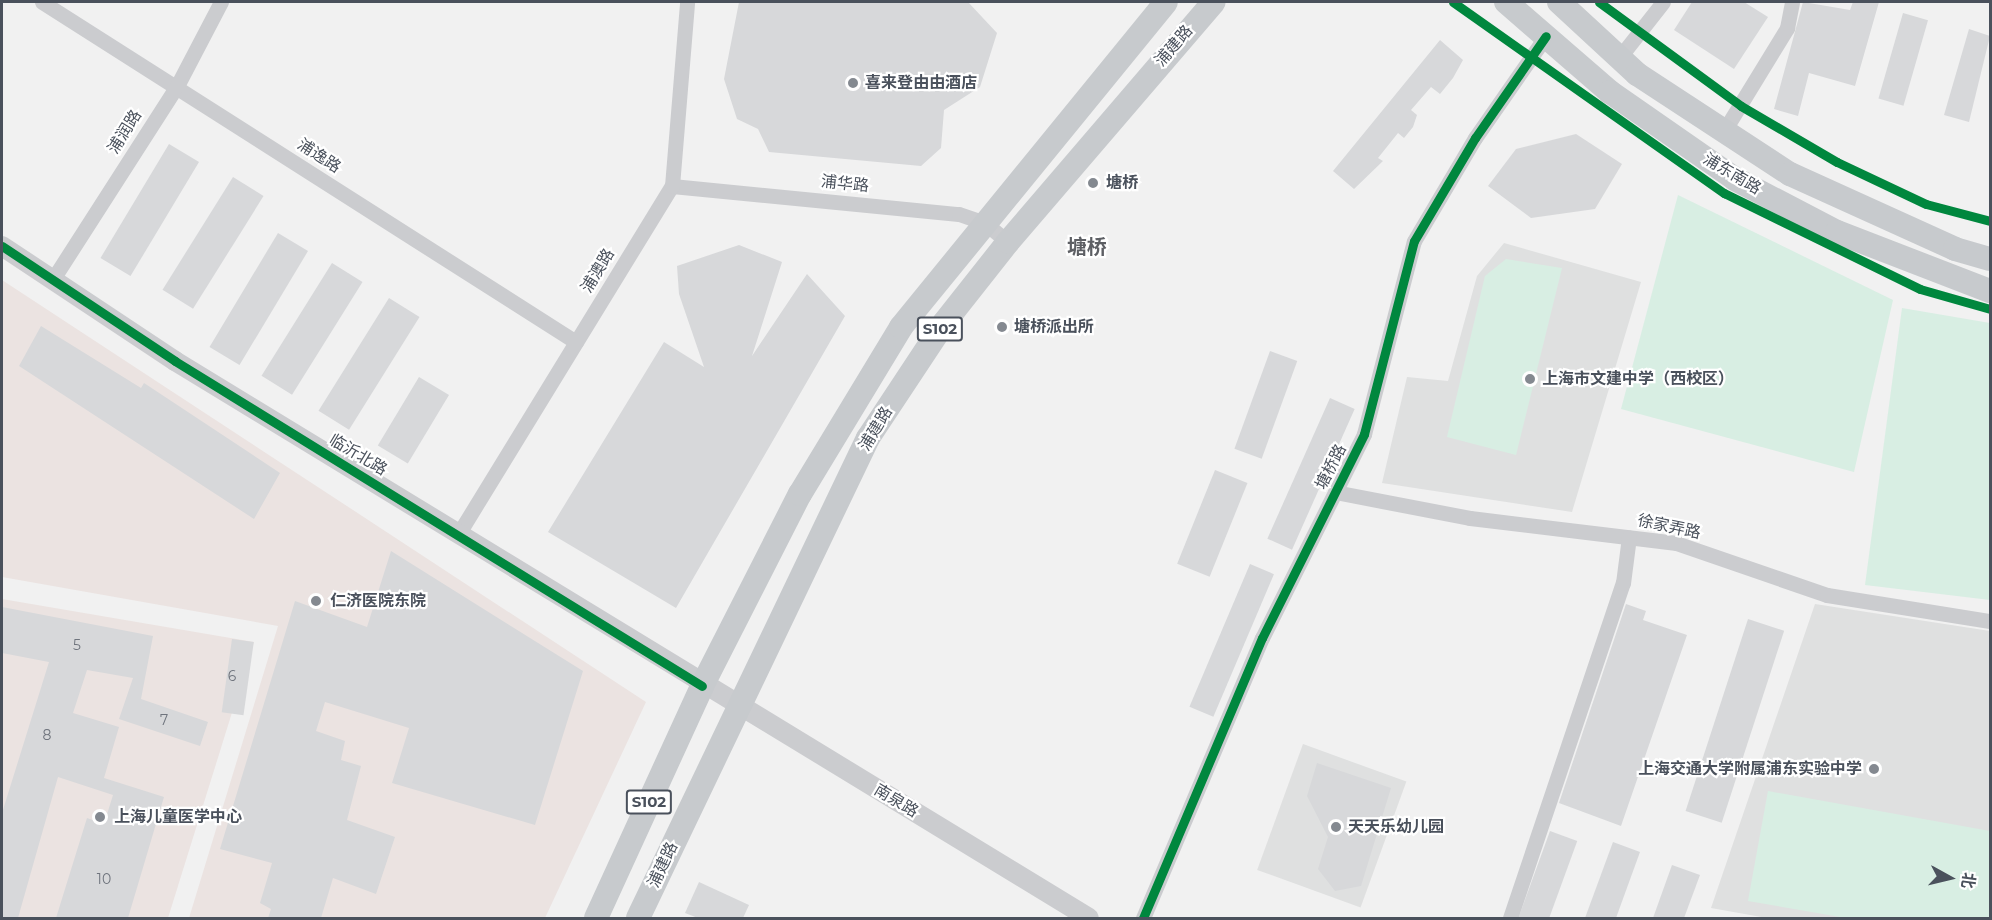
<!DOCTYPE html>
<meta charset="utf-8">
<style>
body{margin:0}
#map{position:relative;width:1992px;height:920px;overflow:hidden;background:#f1f1f1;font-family:Montserrat,"Noto Sans SC",sans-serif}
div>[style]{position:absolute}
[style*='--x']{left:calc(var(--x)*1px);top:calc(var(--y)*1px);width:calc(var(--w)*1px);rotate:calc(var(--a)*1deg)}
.education>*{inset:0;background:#dfe0e0;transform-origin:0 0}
.medical>*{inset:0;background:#ebe3e1}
.green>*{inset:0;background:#d8eee3}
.building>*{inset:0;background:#d7d8da;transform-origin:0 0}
.minor>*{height:15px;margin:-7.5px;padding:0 7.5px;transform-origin:7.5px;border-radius:7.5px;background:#cbcccf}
.tertiary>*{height:20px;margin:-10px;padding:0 10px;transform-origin:10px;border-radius:10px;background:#cbcccf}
.primary>*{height:24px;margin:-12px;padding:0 12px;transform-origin:12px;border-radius:12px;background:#c7cacd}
.cycleway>*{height:9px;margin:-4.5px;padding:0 4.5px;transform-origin:4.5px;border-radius:4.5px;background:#00873e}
.dots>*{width:16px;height:16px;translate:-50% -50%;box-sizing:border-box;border:3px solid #fff;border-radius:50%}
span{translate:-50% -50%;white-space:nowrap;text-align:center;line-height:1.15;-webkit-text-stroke:4.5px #fff;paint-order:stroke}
.number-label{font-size:14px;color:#6f747d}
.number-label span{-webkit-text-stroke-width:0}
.shield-label span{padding:2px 4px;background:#fff;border:2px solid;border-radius:4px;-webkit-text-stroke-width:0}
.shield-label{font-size:15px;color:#4a515c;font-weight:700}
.street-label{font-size:16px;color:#4a515c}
.poi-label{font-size:16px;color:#4a515c;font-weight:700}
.left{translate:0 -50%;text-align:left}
.right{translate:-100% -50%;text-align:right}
.quarter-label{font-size:20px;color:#5d5f64;font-weight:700}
.frame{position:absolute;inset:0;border:3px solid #4a515c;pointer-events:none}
.north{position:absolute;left:1920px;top:848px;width:60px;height:60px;-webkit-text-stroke:4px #fff;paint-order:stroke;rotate:98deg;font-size:16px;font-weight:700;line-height:24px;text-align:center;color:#4a515c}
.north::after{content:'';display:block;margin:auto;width:21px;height:27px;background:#4a515c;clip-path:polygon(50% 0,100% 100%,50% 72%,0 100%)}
</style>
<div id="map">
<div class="education">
<div style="clip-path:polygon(1504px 243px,1641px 282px,1572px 512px,1382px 483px,1407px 377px,1448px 381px,1477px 276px)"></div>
<div style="clip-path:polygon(1815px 604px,1990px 631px,1990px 918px,1767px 918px,1711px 908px)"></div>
<div style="left:1303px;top:744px;width:110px;height:134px;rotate:20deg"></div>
</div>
<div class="medical">
<div style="clip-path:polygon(2px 280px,646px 702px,545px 918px,189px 918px,278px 626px,2px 577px)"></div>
<div style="clip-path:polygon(2px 599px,254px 642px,168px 918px,2px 918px)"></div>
</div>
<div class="green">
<div style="clip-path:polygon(1678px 195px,1893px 300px,1854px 472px,1621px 409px)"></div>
<div style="clip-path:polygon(1506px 259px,1562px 268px,1516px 455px,1447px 437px,1485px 276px)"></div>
<div style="clip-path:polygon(1902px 308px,1990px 323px,1990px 600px,1865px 585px)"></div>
<div style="clip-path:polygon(1768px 791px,1990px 831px,1990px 918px,1846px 918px,1748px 901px)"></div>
</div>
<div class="building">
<div style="clip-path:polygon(739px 2px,968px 2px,997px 33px,980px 87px,944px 110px,941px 148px,921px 166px,769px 152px,758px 129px,737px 119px,724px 79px)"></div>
<div style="clip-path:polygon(1692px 2px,1744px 2px,1768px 17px,1734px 69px,1674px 30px)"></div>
<div style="clip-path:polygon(1803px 2px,1850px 10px,1853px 2px,1879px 2px,1855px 86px,1809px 73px,1798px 116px,1774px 109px)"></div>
<div style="left:1903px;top:13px;width:26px;height:89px;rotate:16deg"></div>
<div style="clip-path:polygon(1969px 29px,1990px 36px,1969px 122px,1944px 115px)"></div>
<div style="clip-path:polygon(1440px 40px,1463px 60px,1453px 78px,1440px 94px,1431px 87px,1411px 110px,1417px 115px,1413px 127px,1404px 138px,1398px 133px,1378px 158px,1383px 161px,1354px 189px,1333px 171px)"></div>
<div style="clip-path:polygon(1576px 134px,1622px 164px,1595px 209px,1531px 218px,1488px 186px,1516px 149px)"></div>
<div style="left:169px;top:144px;width:35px;height:133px;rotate:31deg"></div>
<div style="left:233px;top:177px;width:36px;height:133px;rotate:32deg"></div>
<div style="left:278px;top:233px;width:35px;height:133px;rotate:31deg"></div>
<div style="clip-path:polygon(739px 245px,782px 262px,752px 356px,807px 274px,845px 316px,676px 608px,548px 532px,664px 342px,704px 367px,679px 294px,677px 266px)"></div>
<div style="left:332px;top:263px;width:36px;height:133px;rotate:32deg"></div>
<div style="left:389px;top:298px;width:36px;height:133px;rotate:32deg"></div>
<div style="clip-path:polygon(41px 326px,141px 388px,144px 383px,280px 473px,254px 519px,19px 366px)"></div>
<div style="left:1270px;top:351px;width:29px;height:104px;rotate:20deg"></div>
<div style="left:419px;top:377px;width:35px;height:80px;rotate:31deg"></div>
<div style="left:1330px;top:398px;width:27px;height:154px;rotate:24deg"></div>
<div style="left:1215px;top:470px;width:35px;height:101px;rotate:22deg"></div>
<div style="clip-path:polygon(391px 551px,583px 671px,535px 825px,392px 783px,409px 728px,325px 702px,316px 731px,345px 741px,341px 760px,361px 766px,347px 820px,395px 837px,376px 894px,333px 878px,321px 918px,268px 918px,271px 909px,260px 903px,272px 863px,220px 849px,295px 601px,367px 627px)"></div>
<div style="left:1250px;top:564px;width:26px;height:155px;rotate:23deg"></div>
<div style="clip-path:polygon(1626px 604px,1646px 611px,1643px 620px,1687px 635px,1621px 826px,1559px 803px)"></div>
<div style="clip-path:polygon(2px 607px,153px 636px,141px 699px,208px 722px,200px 746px,119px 719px,133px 678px,87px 670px,73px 713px,119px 727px,104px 778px,164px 797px,128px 918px,56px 918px,87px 818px,104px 824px,113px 795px,58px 777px,18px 918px,2px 918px,2px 813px,49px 662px,2px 653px)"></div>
<div style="left:1748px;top:619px;width:38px;height:202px;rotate:18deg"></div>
<div style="left:232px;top:639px;width:22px;height:74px;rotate:8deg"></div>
<div style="clip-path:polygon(1317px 763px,1391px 788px,1361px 886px,1335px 891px,1318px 869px,1328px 837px,1307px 796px)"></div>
<div style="left:1550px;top:831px;width:29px;height:92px;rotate:20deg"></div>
<div style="clip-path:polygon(1613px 842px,1640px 852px,1616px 918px,1585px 918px)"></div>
<div style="clip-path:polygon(1672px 865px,1700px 875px,1684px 918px,1653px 918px)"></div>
<div style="clip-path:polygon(699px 882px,749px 905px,743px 918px,698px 918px,685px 913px)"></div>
</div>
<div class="minor">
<div style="--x:42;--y:2;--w:633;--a:32.49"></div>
<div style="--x:1619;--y:58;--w:71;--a:-51.8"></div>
<div style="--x:1724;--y:131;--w:121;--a:-58.5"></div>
<div style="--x:1787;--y:28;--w:26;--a:-79"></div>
<div style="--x:672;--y:186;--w:288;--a:5.6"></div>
<div style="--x:959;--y:214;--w:28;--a:19"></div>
<div style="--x:985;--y:223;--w:30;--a:40"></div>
<div style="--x:53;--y:279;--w:229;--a:-57.3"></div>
<div style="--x:177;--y:86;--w:95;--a:-62.4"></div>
<div style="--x:1335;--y:492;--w:137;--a:10.9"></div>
<div style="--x:1470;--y:518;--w:208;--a:6.9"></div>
<div style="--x:1676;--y:543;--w:160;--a:19"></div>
<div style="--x:1827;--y:595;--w:165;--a:9.1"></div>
<div style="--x:459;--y:533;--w:407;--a:-58.5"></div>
<div style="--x:672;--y:186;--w:185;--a:-85.3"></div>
<div style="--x:1143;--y:918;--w:304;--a:-67"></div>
<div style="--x:1262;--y:638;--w:228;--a:-63.4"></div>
<div style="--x:1364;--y:434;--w:199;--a:-75.5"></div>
<div style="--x:1414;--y:241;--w:120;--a:-59.4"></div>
<div style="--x:1475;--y:138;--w:124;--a:-55.2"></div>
<div style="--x:1510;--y:918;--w:354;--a:-71.4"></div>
<div style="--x:1623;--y:583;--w:46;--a:-82.6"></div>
</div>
<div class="tertiary">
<div style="--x:2;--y:246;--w:208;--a:33.6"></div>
<div style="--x:175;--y:361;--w:1070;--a:31.36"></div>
</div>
<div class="primary">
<div style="--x:1506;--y:2;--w:138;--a:40.9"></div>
<div style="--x:1610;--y:92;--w:152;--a:34.8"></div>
<div style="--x:1735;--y:179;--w:115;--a:27.5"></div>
<div style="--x:1837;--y:232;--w:164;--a:21.1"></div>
<div style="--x:1559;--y:2;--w:106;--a:42.7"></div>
<div style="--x:1637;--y:74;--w:183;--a:33.2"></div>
<div style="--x:1790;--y:174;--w:181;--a:24.4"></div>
<div style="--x:1955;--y:249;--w:36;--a:16"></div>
<div style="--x:596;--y:918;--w:255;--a:-65.4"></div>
<div style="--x:702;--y:686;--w:216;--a:-63"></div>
<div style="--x:800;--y:494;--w:195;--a:-58.8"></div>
<div style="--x:901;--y:327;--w:419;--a:-50.8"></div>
<div style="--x:638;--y:918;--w:532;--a:-64.4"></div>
<div style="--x:868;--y:438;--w:138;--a:-56.5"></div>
<div style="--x:944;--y:323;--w:103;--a:-51.7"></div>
<div style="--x:1008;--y:242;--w:316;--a:-49.4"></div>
</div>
<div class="cycleway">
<div style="--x:1453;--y:2;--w:332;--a:35.2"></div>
<div style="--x:1724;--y:193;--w:218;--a:26.1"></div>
<div style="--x:1920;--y:289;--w:73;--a:15.9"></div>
<div style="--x:1599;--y:2;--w:176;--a:36.2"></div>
<div style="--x:1741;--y:106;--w:111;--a:30.3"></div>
<div style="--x:1837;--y:162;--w:98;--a:25.3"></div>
<div style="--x:1926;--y:204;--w:66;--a:14.9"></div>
<div style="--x:2;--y:246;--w:208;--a:33.6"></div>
<div style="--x:175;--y:361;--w:619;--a:31.66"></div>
<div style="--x:1143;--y:918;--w:304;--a:-67"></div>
<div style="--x:1262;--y:638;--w:228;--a:-63.4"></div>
<div style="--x:1364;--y:434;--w:199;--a:-75.5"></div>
<div style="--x:1414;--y:241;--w:120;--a:-59.4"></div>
<div style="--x:1475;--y:138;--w:124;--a:-55.2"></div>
</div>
<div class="dots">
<div style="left:853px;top:83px;background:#848990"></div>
<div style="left:1093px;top:183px;background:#848990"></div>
<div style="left:1002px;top:327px;background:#848990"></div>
<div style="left:1530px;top:379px;background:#848990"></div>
<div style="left:316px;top:601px;background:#848990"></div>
<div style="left:1874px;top:769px;background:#848990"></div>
<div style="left:100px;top:817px;background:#848990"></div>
<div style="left:1336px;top:827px;background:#848990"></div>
</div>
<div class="number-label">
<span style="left:77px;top:645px">5</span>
<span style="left:232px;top:676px">6</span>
<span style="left:164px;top:720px">7</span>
<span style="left:47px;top:735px">8</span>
<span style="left:104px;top:879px">10</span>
</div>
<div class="shield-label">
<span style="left:940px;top:329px">S102</span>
<span style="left:649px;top:802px">S102</span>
</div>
<div class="street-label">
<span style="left:1174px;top:46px;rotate:-49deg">浦建路</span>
<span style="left:125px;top:132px;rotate:-58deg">浦润路</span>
<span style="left:319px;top:156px;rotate:33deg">浦逸路</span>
<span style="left:1732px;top:174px;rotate:31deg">浦东南路</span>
<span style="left:845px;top:184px;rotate:6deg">浦华路</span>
<span style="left:598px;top:271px;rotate:-59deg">浦澳路</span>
<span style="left:876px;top:429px;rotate:-59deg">浦建路</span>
<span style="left:358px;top:455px;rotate:31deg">临沂北路</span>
<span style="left:1331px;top:467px;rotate:-63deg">塘桥路</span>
<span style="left:1669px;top:527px;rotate:12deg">徐家弄路</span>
<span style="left:896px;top:801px;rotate:31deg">南泉路</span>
<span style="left:663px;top:865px;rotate:-65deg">浦建路</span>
</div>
<div class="poi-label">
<span class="left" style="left:865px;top:83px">喜来登由由酒店</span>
<span class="left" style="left:1106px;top:183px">塘桥</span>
<span class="left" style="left:1014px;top:327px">塘桥派出所</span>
<span class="left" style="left:1542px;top:379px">上海市文建中学（西校区）</span>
<span class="left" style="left:330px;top:601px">仁济医院东院</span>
<span class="right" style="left:1862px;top:769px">上海交通大学附属浦东实验中学</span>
<span class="left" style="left:114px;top:817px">上海儿童医学中心</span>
<span class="left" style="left:1348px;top:827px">天天乐幼儿园</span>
</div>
<div class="quarter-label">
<span style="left:1087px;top:247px">塘桥</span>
</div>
<div class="frame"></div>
<div class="north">北</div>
</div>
